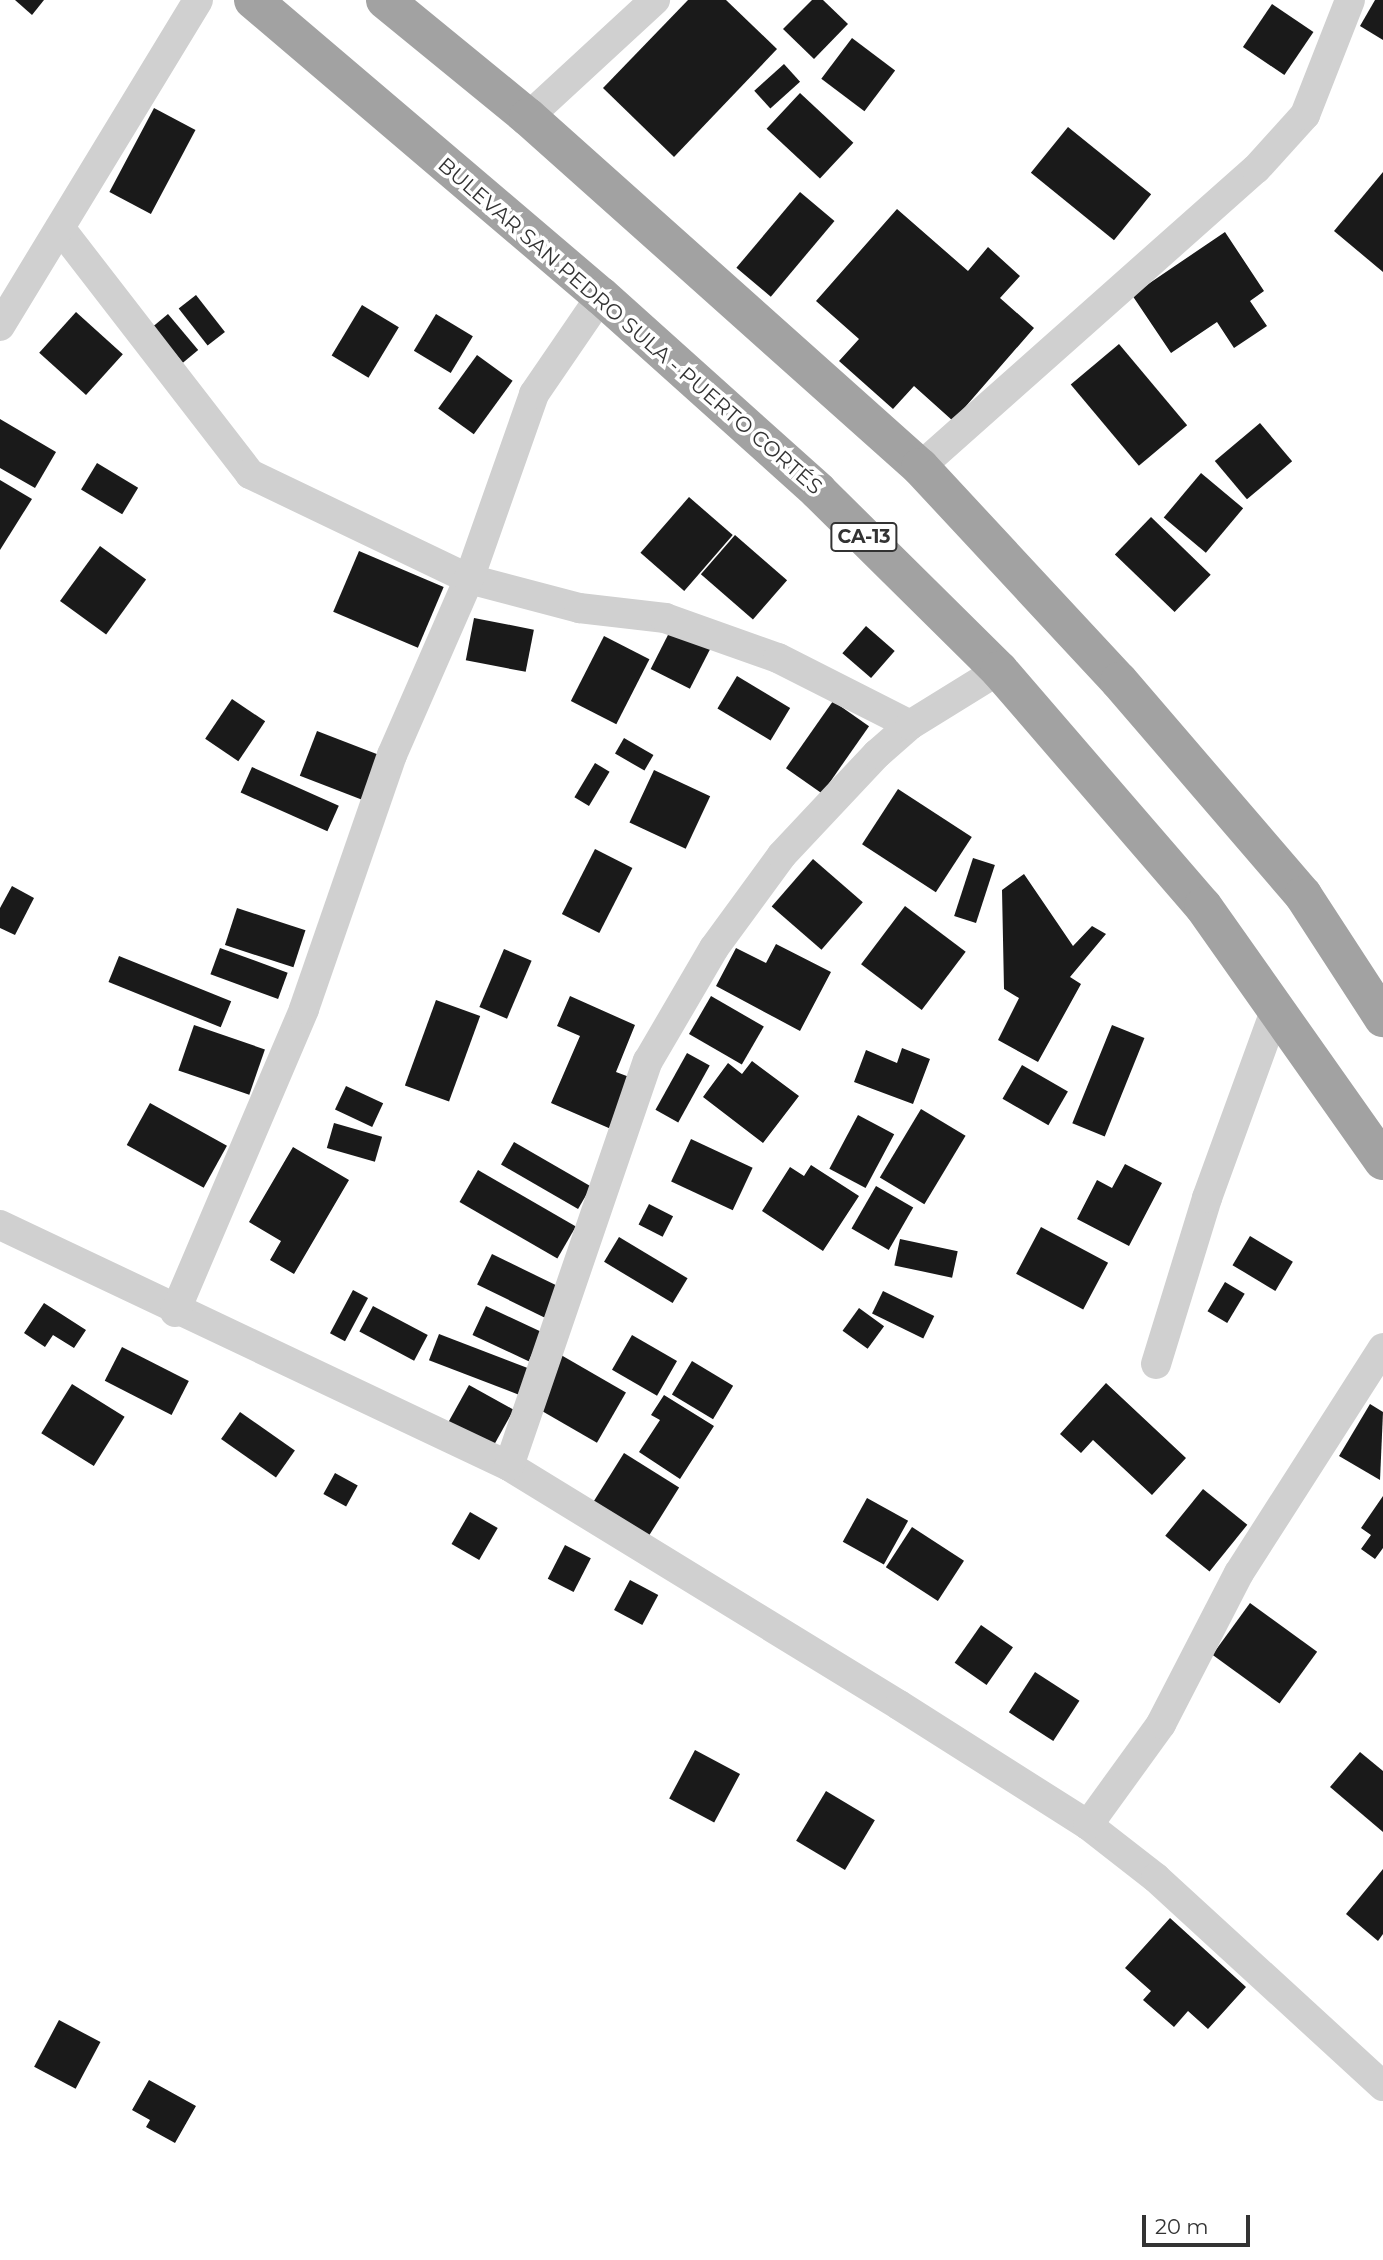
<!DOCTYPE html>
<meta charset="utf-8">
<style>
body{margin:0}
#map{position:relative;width:1383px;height:2260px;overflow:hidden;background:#fff;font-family:Montserrat,sans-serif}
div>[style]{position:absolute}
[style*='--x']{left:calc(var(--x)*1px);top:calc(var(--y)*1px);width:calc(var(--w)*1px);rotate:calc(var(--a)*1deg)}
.building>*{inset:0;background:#1a1a1a;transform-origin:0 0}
.minor>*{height:30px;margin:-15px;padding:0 15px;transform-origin:15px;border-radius:15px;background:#d0d0d0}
.trunk>*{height:38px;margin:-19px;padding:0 19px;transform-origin:19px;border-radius:19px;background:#a2a2a2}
span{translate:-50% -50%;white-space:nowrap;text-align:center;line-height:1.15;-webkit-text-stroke:7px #fff;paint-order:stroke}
.shield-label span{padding:2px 5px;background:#fff;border:2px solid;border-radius:5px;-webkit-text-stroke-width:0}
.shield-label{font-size:19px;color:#333;font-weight:700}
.street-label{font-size:21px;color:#333}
.scale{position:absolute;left:1142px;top:2215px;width:108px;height:32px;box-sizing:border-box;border:4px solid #333;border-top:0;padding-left:9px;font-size:21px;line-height:24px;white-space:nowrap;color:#333;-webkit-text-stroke:5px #fff;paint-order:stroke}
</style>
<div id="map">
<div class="building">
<div style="clip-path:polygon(15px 0,44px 0,32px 15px)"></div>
<div style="clip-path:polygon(688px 0,726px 0,777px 49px,674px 157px,603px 88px)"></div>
<div style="clip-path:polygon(812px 0,823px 0,848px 24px,814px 59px,783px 29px)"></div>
<div style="clip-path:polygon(1375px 0,1383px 0,1383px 40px,1360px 26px)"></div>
<div style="left:1272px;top:4px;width:50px;height:52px;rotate:34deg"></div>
<div style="left:852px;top:38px;width:54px;height:51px;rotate:37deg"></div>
<div style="left:784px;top:64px;width:24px;height:40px;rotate:48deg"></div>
<div style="left:800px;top:93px;width:73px;height:49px;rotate:43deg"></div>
<div style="left:154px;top:108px;width:47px;height:95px;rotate:28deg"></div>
<div style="left:1068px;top:127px;width:107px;height:59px;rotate:39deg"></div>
<div style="clip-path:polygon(1383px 172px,1383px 272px,1334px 231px)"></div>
<div style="left:800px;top:192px;width:45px;height:99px;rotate:40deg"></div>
<div style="clip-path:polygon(897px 209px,968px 271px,988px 247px,1020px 276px,1000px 298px,1034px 328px,953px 421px,914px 386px,893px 409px,839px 361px,859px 339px,816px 301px)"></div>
<div style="clip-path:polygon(1225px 232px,1264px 291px,1250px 301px,1267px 326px,1234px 348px,1217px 322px,1171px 353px,1132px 295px)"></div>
<div style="left:196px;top:295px;width:47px;height:22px;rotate:52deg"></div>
<div style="left:362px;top:305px;width:43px;height:59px;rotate:31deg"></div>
<div style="left:76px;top:312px;width:63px;height:55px;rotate:42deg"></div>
<div style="left:168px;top:314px;width:47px;height:20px;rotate:50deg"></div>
<div style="left:436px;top:314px;width:43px;height:43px;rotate:31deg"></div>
<div style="left:1119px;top:344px;width:106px;height:63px;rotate:50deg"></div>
<div style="left:477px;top:355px;width:44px;height:66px;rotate:36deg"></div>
<div style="clip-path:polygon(0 419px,56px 452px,35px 488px,0 468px)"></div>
<div style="left:1260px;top:423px;width:50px;height:59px;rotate:50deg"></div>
<div style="left:97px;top:463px;width:48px;height:31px;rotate:31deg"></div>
<div style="left:1201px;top:473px;width:55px;height:58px;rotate:40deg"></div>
<div style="clip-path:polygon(0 480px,32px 499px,0 550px)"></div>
<div style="left:689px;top:497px;width:58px;height:74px;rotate:41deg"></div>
<div style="left:1151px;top:517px;width:83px;height:52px;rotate:44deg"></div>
<div style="left:735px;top:535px;width:69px;height:52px;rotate:41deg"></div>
<div style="left:100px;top:546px;width:57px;height:68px;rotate:36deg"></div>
<div style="left:359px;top:551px;width:92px;height:66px;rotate:23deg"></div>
<div style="left:474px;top:618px;width:61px;height:43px;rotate:11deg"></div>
<div style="left:866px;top:626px;width:38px;height:36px;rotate:41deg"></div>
<div style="left:672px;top:627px;width:44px;height:47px;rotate:27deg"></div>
<div style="left:604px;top:636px;width:51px;height:73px;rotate:27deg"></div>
<div style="left:737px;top:676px;width:62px;height:38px;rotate:31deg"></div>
<div style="left:232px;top:699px;width:40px;height:48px;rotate:34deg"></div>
<div style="left:833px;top:701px;width:44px;height:82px;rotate:35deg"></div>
<div style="left:317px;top:731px;width:66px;height:48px;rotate:21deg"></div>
<div style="left:624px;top:738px;width:34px;height:18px;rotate:30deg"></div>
<div style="left:595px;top:763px;width:17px;height:40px;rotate:31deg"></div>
<div style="left:252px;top:767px;width:95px;height:28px;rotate:24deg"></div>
<div style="left:654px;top:770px;width:62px;height:58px;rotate:25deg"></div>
<div style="left:898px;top:789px;width:88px;height:66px;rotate:33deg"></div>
<div style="left:595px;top:849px;width:42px;height:73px;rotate:27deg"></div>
<div style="left:973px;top:858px;width:23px;height:61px;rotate:18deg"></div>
<div style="left:813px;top:859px;width:66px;height:63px;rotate:41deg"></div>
<div style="clip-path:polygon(1024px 874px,1073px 946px,1092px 926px,1106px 934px,1070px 977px,1081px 984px,1038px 1062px,998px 1040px,1019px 998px,1004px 989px,1002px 890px)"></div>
<div style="clip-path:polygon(12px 886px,34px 898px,15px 935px,0 928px,0 908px)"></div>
<div style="left:905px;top:906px;width:76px;height:73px;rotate:37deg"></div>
<div style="left:237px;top:908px;width:72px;height:39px;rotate:18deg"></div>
<div style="clip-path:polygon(776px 944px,831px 972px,800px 1031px,716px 986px,736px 948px,766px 963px)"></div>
<div style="left:220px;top:948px;width:72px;height:28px;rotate:20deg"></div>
<div style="left:504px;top:949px;width:30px;height:63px;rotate:23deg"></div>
<div style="left:119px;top:956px;width:121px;height:28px;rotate:22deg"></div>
<div style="clip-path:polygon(570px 996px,635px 1025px,616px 1072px,632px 1078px,611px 1129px,551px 1103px,580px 1036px,557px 1026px)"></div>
<div style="left:711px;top:996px;width:61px;height:44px;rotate:30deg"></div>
<div style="left:436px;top:1000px;width:47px;height:91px;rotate:20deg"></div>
<div style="left:194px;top:1025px;width:75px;height:48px;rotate:19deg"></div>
<div style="left:1112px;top:1025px;width:35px;height:106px;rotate:22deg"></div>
<div style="clip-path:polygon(902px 1048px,930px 1059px,913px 1104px,854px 1082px,866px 1050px,897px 1063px)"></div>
<div style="left:687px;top:1053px;width:26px;height:65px;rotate:29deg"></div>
<div style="clip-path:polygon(752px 1061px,799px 1096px,763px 1143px,703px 1097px,728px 1063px,742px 1074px)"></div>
<div style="left:1022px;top:1065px;width:53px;height:39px;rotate:30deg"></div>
<div style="left:346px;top:1086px;width:41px;height:26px;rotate:25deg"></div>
<div style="left:150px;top:1103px;width:88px;height:48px;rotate:29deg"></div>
<div style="left:921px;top:1109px;width:52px;height:80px;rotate:31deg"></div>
<div style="left:858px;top:1115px;width:41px;height:61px;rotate:28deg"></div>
<div style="left:334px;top:1123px;width:50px;height:26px;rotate:16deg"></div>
<div style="left:691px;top:1139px;width:68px;height:47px;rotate:25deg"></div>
<div style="left:514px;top:1142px;width:89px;height:26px;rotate:30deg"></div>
<div style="clip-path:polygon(293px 1147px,349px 1180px,294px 1274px,270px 1260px,281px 1241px,249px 1222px)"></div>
<div style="clip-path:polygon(1125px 1164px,1162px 1183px,1129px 1246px,1077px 1219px,1097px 1180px,1112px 1188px)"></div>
<div style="clip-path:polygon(811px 1165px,859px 1196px,823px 1251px,762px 1211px,790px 1167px,804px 1176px)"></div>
<div style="left:478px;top:1170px;width:113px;height:37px;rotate:30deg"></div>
<div style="left:876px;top:1186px;width:43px;height:49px;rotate:30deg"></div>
<div style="left:649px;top:1204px;width:27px;height:23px;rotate:27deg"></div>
<div style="left:1041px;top:1227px;width:76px;height:53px;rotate:28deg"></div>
<div style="left:1250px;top:1236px;width:50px;height:34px;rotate:31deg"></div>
<div style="left:619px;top:1237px;width:80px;height:29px;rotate:31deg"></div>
<div style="left:900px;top:1239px;width:59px;height:27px;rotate:12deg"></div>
<div style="left:492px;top:1254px;width:80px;height:34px;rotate:26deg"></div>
<div style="left:1225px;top:1282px;width:23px;height:34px;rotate:31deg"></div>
<div style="left:353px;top:1290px;width:17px;height:49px;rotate:28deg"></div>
<div style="left:883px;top:1291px;width:57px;height:25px;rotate:26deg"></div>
<div style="clip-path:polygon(44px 1303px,86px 1330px,74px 1348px,53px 1335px,45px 1347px,24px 1333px)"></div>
<div style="left:373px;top:1306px;width:62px;height:29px;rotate:28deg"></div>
<div style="left:486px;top:1306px;width:62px;height:32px;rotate:25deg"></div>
<div style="left:859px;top:1308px;width:31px;height:28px;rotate:36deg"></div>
<div style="left:439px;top:1334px;width:97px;height:28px;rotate:21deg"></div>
<div style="left:632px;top:1335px;width:52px;height:40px;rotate:30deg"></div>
<div style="left:122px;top:1347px;width:75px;height:38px;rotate:27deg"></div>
<div style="left:561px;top:1355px;width:75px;height:58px;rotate:30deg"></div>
<div style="left:692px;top:1361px;width:48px;height:39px;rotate:31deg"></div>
<div style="clip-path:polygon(1106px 1383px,1186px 1458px,1152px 1495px,1093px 1440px,1081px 1453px,1060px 1434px)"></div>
<div style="left:72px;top:1384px;width:62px;height:58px;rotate:32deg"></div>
<div style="left:469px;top:1385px;width:51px;height:43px;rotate:29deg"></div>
<div style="clip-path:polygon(664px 1395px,714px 1426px,680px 1479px,639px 1452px,660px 1420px,651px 1415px)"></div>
<div style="clip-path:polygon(1370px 1404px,1383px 1412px,1380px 1480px,1339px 1456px)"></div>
<div style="left:240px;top:1412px;width:67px;height:33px;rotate:35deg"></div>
<div style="left:624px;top:1453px;width:65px;height:57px;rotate:32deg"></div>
<div style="left:335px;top:1473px;width:26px;height:24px;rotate:29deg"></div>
<div style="left:1203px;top:1489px;width:57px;height:60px;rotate:39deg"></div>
<div style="clip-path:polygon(1383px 1496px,1383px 1548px,1375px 1559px,1361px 1549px,1371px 1535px,1361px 1528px)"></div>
<div style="left:867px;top:1498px;width:47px;height:50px;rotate:29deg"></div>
<div style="left:470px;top:1512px;width:32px;height:37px;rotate:30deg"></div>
<div style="left:912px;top:1527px;width:62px;height:48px;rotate:33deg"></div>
<div style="left:565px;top:1545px;width:29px;height:38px;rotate:27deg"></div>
<div style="left:630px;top:1580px;width:32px;height:34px;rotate:28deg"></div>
<div style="left:1250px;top:1603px;width:83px;height:64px;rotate:36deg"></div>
<div style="left:981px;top:1625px;width:39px;height:46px;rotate:35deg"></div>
<div style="left:1035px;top:1672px;width:53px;height:48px;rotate:33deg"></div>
<div style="left:695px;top:1750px;width:51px;height:55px;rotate:28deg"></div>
<div style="clip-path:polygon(1360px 1752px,1383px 1771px,1383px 1832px,1330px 1787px)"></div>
<div style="left:826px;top:1791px;width:57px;height:58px;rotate:31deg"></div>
<div style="clip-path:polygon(1383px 1869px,1383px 1934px,1378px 1941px,1346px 1914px)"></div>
<div style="clip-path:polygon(1170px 1918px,1246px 1987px,1208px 2029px,1188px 2011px,1174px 2027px,1143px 2000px,1151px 1991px,1125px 1968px)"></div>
<div style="left:59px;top:2020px;width:47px;height:53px;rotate:28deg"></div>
<div style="clip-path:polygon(149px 2080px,196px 2106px,175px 2143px,146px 2127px,150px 2120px,132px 2110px)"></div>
</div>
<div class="minor">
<div style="--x:528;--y:117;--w:173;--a:-42.7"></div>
<div style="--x:60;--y:228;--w:311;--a:52.3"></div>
<div style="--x:250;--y:474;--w:243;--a:25.6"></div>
<div style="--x:469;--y:579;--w:114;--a:14.8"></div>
<div style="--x:579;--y:608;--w:87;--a:6.6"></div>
<div style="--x:665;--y:618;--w:120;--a:19.5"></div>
<div style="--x:778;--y:658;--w:148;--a:26.9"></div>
<div style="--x:0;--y:326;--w:381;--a:-58.7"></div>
<div style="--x:920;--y:467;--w:449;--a:-41.6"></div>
<div style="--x:1256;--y:169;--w:73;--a:-47.8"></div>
<div style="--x:1305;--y:115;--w:123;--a:-68.6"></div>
<div style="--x:0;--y:1225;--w:563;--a:25.34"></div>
<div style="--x:509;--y:1466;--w:457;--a:31.5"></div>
<div style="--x:899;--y:1705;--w:224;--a:32.4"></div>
<div style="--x:1088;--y:1825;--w:86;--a:37.9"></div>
<div style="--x:1156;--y:1878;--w:308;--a:42.5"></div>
<div style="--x:175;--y:1312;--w:329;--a:-66.9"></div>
<div style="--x:304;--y:1009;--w:269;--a:-70.9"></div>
<div style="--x:392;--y:755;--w:192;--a:-66.4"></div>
<div style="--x:469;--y:579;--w:196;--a:-70.6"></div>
<div style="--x:534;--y:394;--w:119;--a:-55.6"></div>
<div style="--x:1156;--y:1364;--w:174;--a:-72.9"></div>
<div style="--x:1207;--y:1198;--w:202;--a:-70"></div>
<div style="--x:509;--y:1466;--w:428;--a:-71.1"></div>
<div style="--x:648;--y:1061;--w:131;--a:-59.7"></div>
<div style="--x:714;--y:948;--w:115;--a:-53.8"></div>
<div style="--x:782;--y:855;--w:139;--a:-46.8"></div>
<div style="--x:877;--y:754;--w:44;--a:-41.3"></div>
<div style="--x:910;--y:725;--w:105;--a:-31.7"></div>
<div style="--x:1088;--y:1825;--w:125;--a:-54.1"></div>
<div style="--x:1161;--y:1724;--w:170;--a:-62.7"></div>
<div style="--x:1239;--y:1573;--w:267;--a:-57.4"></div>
</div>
<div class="trunk">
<div style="--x:253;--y:0;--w:457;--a:40.4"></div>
<div style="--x:601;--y:296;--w:292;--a:41.9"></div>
<div style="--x:818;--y:491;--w:255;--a:44.7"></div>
<div style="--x:999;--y:670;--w:312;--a:49.2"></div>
<div style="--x:1203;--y:906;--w:312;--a:54.8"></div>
<div style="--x:385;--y:0;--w:185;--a:39.3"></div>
<div style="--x:528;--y:117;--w:526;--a:41.76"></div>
<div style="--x:920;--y:467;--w:292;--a:47.1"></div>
<div style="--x:1119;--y:681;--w:282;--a:49.3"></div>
<div style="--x:1303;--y:895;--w:147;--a:57"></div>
</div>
<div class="shield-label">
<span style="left:864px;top:537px">CA-13</span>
</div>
<div class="street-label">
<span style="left:630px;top:326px;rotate:41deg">BULEVAR SAN PEDRO SULA - PUERTO CORTÉS</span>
</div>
<div class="scale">20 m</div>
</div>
